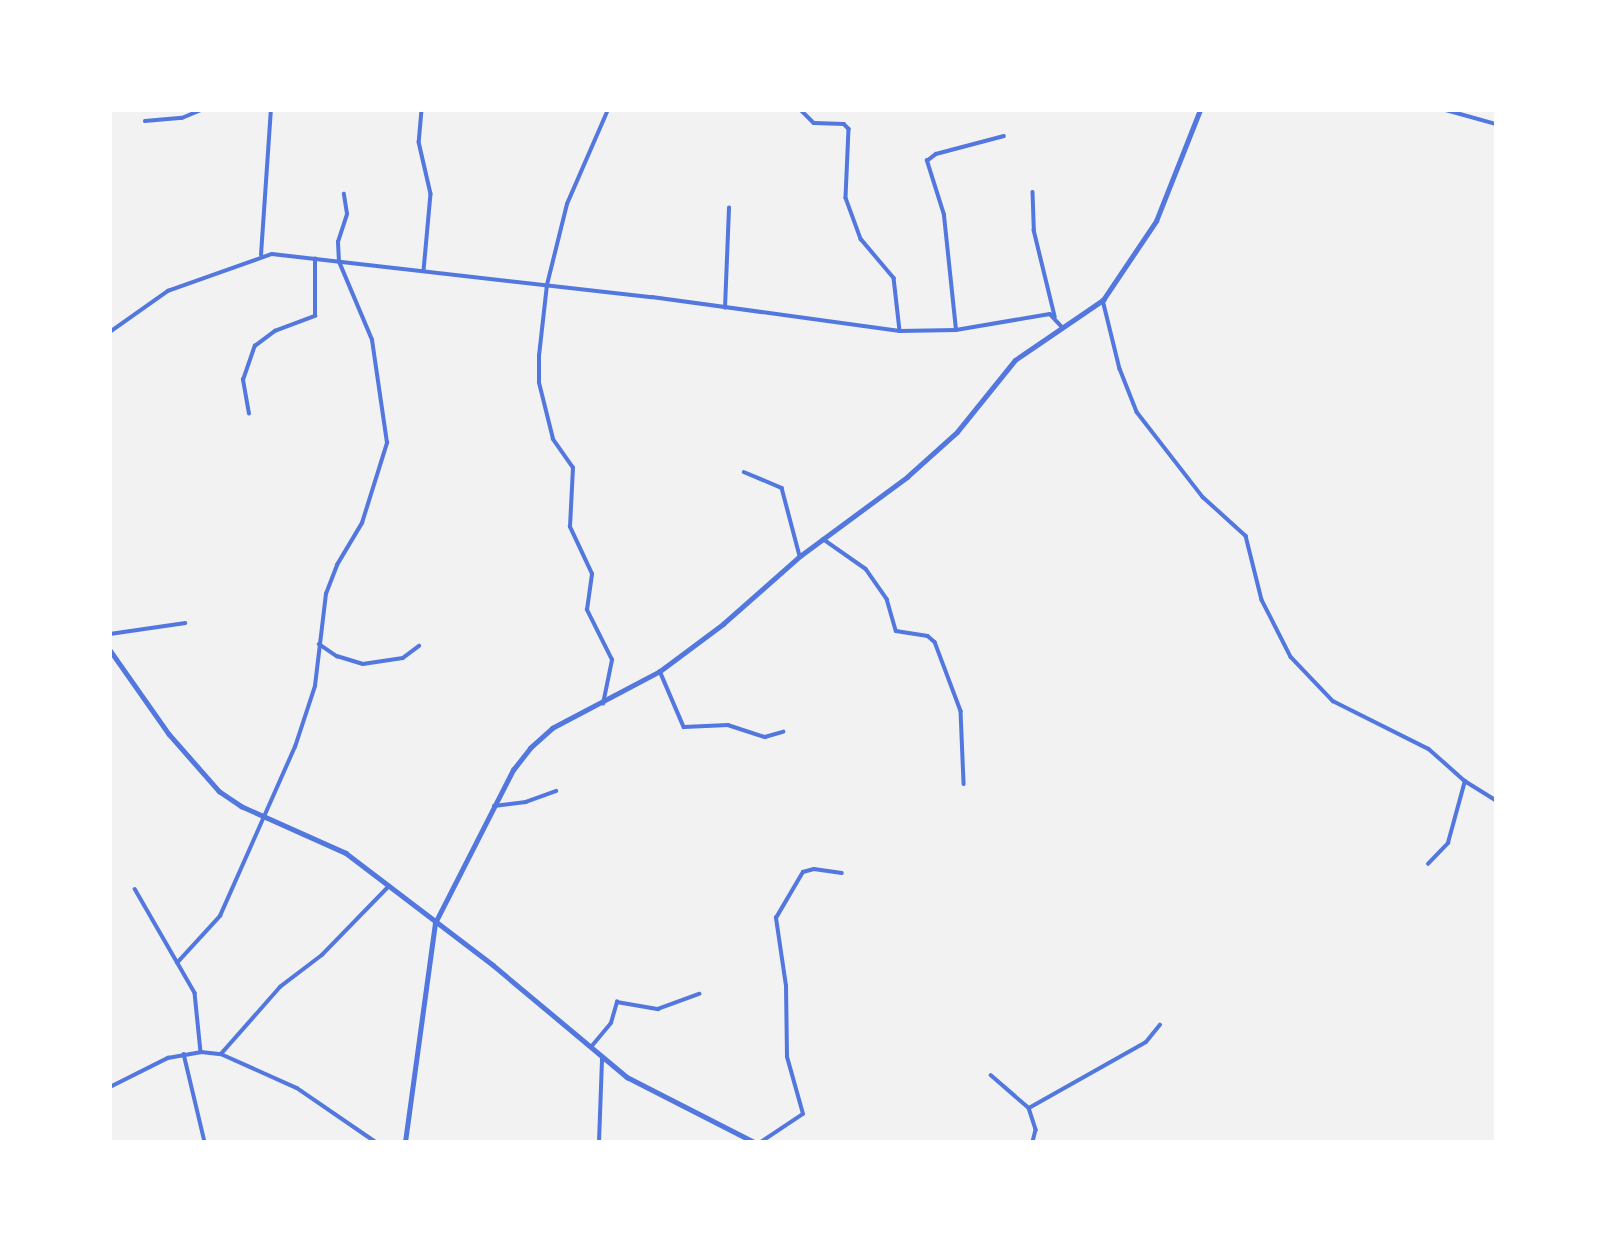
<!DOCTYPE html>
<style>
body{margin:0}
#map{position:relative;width:1606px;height:1252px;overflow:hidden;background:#f2f2f2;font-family:Manrope,sans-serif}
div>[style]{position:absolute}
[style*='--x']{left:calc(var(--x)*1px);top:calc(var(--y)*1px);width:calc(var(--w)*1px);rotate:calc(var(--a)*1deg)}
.minor>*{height:3.5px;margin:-1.75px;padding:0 1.75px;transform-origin:1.75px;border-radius:1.75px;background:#5277de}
.tertiary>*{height:4.5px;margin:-2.25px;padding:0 2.25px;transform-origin:2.25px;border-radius:2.25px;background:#5277de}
span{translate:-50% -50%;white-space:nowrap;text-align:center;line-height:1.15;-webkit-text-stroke:5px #fff;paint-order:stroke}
.frame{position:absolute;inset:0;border:112px solid #fff;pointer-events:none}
</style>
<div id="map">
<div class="minor">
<div style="--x:422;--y:110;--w:32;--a:95"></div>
<div style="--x:419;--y:142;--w:53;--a:77"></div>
<div style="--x:431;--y:194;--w:77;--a:95.2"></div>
<div style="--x:801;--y:110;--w:18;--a:45"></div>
<div style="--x:814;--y:123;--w:30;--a:2"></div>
<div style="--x:844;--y:124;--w:7;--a:45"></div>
<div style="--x:849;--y:129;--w:69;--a:92.5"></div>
<div style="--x:846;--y:198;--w:44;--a:69.9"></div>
<div style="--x:861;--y:239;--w:51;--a:49.8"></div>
<div style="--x:894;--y:278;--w:53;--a:83.5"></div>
<div style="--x:1446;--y:110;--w:52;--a:15.6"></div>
<div style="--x:145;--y:121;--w:37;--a:-5"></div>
<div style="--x:182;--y:118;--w:21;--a:-23"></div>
<div style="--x:1033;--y:192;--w:38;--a:88"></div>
<div style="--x:1034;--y:230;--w:89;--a:76.3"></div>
<div style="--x:261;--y:255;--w:145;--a:-86.1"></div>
<div style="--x:1103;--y:300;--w:71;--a:76.2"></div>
<div style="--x:1120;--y:369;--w:46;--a:68.4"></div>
<div style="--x:1137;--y:412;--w:108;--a:52.2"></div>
<div style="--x:1203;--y:497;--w:58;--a:42.2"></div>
<div style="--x:1246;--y:536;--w:66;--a:76"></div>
<div style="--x:1262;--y:600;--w:64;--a:63"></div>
<div style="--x:1291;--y:657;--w:61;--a:46.3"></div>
<div style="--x:1333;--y:701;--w:107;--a:26.6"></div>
<div style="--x:1429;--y:749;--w:48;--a:41.6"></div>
<div style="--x:1465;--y:781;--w:36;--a:32"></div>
<div style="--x:725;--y:308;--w:100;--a:-87.7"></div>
<div style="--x:956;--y:330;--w:116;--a:-96"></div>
<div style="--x:944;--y:215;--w:57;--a:-107.5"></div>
<div style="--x:927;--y:161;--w:11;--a:-38"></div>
<div style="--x:936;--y:154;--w:70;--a:-14.8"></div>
<div style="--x:110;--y:332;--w:71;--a:-35.3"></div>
<div style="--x:168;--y:291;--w:110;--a:-19.6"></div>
<div style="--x:272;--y:254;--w:382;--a:6.5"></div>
<div style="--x:652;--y:297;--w:250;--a:7.8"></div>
<div style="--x:900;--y:331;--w:56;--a:-1"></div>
<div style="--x:956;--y:330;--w:95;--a:-9.7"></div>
<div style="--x:1050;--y:314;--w:18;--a:47"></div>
<div style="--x:249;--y:414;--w:35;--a:-100"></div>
<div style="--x:243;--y:380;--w:36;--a:-71"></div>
<div style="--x:255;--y:346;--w:25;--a:-37"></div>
<div style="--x:275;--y:331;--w:43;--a:-20.6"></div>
<div style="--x:315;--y:316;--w:57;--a:-90"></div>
<div style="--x:744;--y:472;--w:41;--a:22.8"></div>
<div style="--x:782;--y:488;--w:70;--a:75.2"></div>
<div style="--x:823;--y:539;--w:52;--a:34.9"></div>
<div style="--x:866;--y:569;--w:37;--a:55"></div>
<div style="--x:887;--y:599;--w:33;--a:74"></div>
<div style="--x:896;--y:631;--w:32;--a:9"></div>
<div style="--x:928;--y:636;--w:9;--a:41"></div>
<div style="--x:935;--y:642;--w:74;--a:69.4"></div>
<div style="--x:961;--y:711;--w:73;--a:87.6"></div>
<div style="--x:110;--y:634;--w:76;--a:-8.3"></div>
<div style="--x:319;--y:644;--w:22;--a:34"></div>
<div style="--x:337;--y:656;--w:27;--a:17"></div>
<div style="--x:363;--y:664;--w:40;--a:-8.5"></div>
<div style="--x:403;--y:658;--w:20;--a:-37"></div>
<div style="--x:660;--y:671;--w:61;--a:66.8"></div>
<div style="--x:684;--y:727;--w:44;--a:-2.6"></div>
<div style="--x:728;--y:725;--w:39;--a:18"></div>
<div style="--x:765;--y:737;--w:19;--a:-16"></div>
<div style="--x:603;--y:704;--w:45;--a:-78.4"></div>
<div style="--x:612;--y:660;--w:56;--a:-116.6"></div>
<div style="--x:587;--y:610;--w:36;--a:-82"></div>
<div style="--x:592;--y:574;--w:52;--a:-115.1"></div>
<div style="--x:570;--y:527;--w:59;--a:-87.1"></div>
<div style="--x:573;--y:468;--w:35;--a:-125"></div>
<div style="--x:553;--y:439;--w:58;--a:-104"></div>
<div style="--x:539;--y:383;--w:27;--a:-90"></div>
<div style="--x:539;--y:356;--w:71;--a:-83.6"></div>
<div style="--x:547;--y:285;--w:83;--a:-76.1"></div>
<div style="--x:567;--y:204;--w:100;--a:-66.5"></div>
<div style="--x:494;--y:806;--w:32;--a:-7"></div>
<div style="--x:526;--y:802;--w:32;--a:-20"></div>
<div style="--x:1428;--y:864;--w:29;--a:-46"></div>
<div style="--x:1448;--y:843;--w:64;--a:-74.7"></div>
<div style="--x:135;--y:889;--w:120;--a:60"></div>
<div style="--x:195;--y:993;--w:59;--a:84.2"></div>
<div style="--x:177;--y:963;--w:64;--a:-47.5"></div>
<div style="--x:220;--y:916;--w:185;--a:-66.1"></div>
<div style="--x:295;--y:747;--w:64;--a:-71.8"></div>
<div style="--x:315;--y:686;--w:93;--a:-83.2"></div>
<div style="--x:326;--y:594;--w:31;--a:-69"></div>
<div style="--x:337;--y:565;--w:49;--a:-59.2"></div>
<div style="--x:362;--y:523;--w:84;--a:-72.6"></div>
<div style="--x:387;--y:443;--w:104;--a:-98.3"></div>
<div style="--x:372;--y:340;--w:85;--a:-112.9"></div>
<div style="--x:339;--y:262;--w:20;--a:-93"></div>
<div style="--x:338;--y:242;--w:29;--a:-72"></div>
<div style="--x:347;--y:214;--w:20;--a:-99"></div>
<div style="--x:591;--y:1047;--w:31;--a:-50"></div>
<div style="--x:611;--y:1023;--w:22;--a:-74"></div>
<div style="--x:617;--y:1002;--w:42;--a:9.7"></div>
<div style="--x:658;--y:1009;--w:44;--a:-20.1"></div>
<div style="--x:184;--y:1054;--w:90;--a:76.6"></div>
<div style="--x:221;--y:1054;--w:89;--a:-48.6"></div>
<div style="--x:280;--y:987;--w:53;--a:-37.3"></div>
<div style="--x:322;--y:955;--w:96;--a:-45.8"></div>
<div style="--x:991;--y:1075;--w:50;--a:41"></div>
<div style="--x:1029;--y:1108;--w:23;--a:72"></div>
<div style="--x:1036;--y:1130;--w:12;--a:104"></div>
<div style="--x:110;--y:1087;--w:65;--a:-26.6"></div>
<div style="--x:168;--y:1058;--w:34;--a:-10"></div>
<div style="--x:201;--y:1052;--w:20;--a:6"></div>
<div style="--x:221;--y:1054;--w:83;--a:24.1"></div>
<div style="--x:297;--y:1088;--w:96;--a:34.4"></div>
<div style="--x:1029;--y:1108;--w:134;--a:-29.4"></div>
<div style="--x:1146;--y:1042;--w:22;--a:-51"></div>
<div style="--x:599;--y:1142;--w:83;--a:-87.9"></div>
<div style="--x:761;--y:1142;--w:50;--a:-33.7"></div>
<div style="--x:803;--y:1114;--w:59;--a:-105.7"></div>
<div style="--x:787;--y:1057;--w:71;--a:-90.8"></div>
<div style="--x:786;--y:986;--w:69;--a:-98.4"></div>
<div style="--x:776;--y:918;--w:53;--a:-59.6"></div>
<div style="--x:803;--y:872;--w:11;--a:-15"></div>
<div style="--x:814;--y:869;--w:28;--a:8"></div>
</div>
<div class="tertiary">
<div style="--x:110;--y:650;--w:103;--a:54.9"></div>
<div style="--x:169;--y:734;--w:76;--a:48.7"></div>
<div style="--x:219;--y:791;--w:27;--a:34"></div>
<div style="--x:241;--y:806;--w:115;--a:24.1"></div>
<div style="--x:346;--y:853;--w:185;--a:37.3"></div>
<div style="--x:493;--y:965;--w:175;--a:39.9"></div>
<div style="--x:627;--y:1077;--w:143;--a:27.1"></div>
<div style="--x:405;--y:1142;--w:221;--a:-82.2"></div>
<div style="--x:435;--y:923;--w:172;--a:-63"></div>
<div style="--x:513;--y:770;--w:28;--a:-52"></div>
<div style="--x:530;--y:748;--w:30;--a:-42"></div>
<div style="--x:552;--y:728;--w:122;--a:-27.8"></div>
<div style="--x:660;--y:671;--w:79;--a:-36.7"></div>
<div style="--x:723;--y:624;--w:103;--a:-41.4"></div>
<div style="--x:800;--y:556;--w:133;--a:-36.4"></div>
<div style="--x:907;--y:477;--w:67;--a:-42"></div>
<div style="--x:957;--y:432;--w:92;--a:-51.1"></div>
<div style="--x:1015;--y:360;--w:107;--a:-34.3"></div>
<div style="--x:1103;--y:300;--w:95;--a:-56.1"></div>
<div style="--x:1156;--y:221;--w:119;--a:-68.4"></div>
</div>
<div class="frame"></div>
</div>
